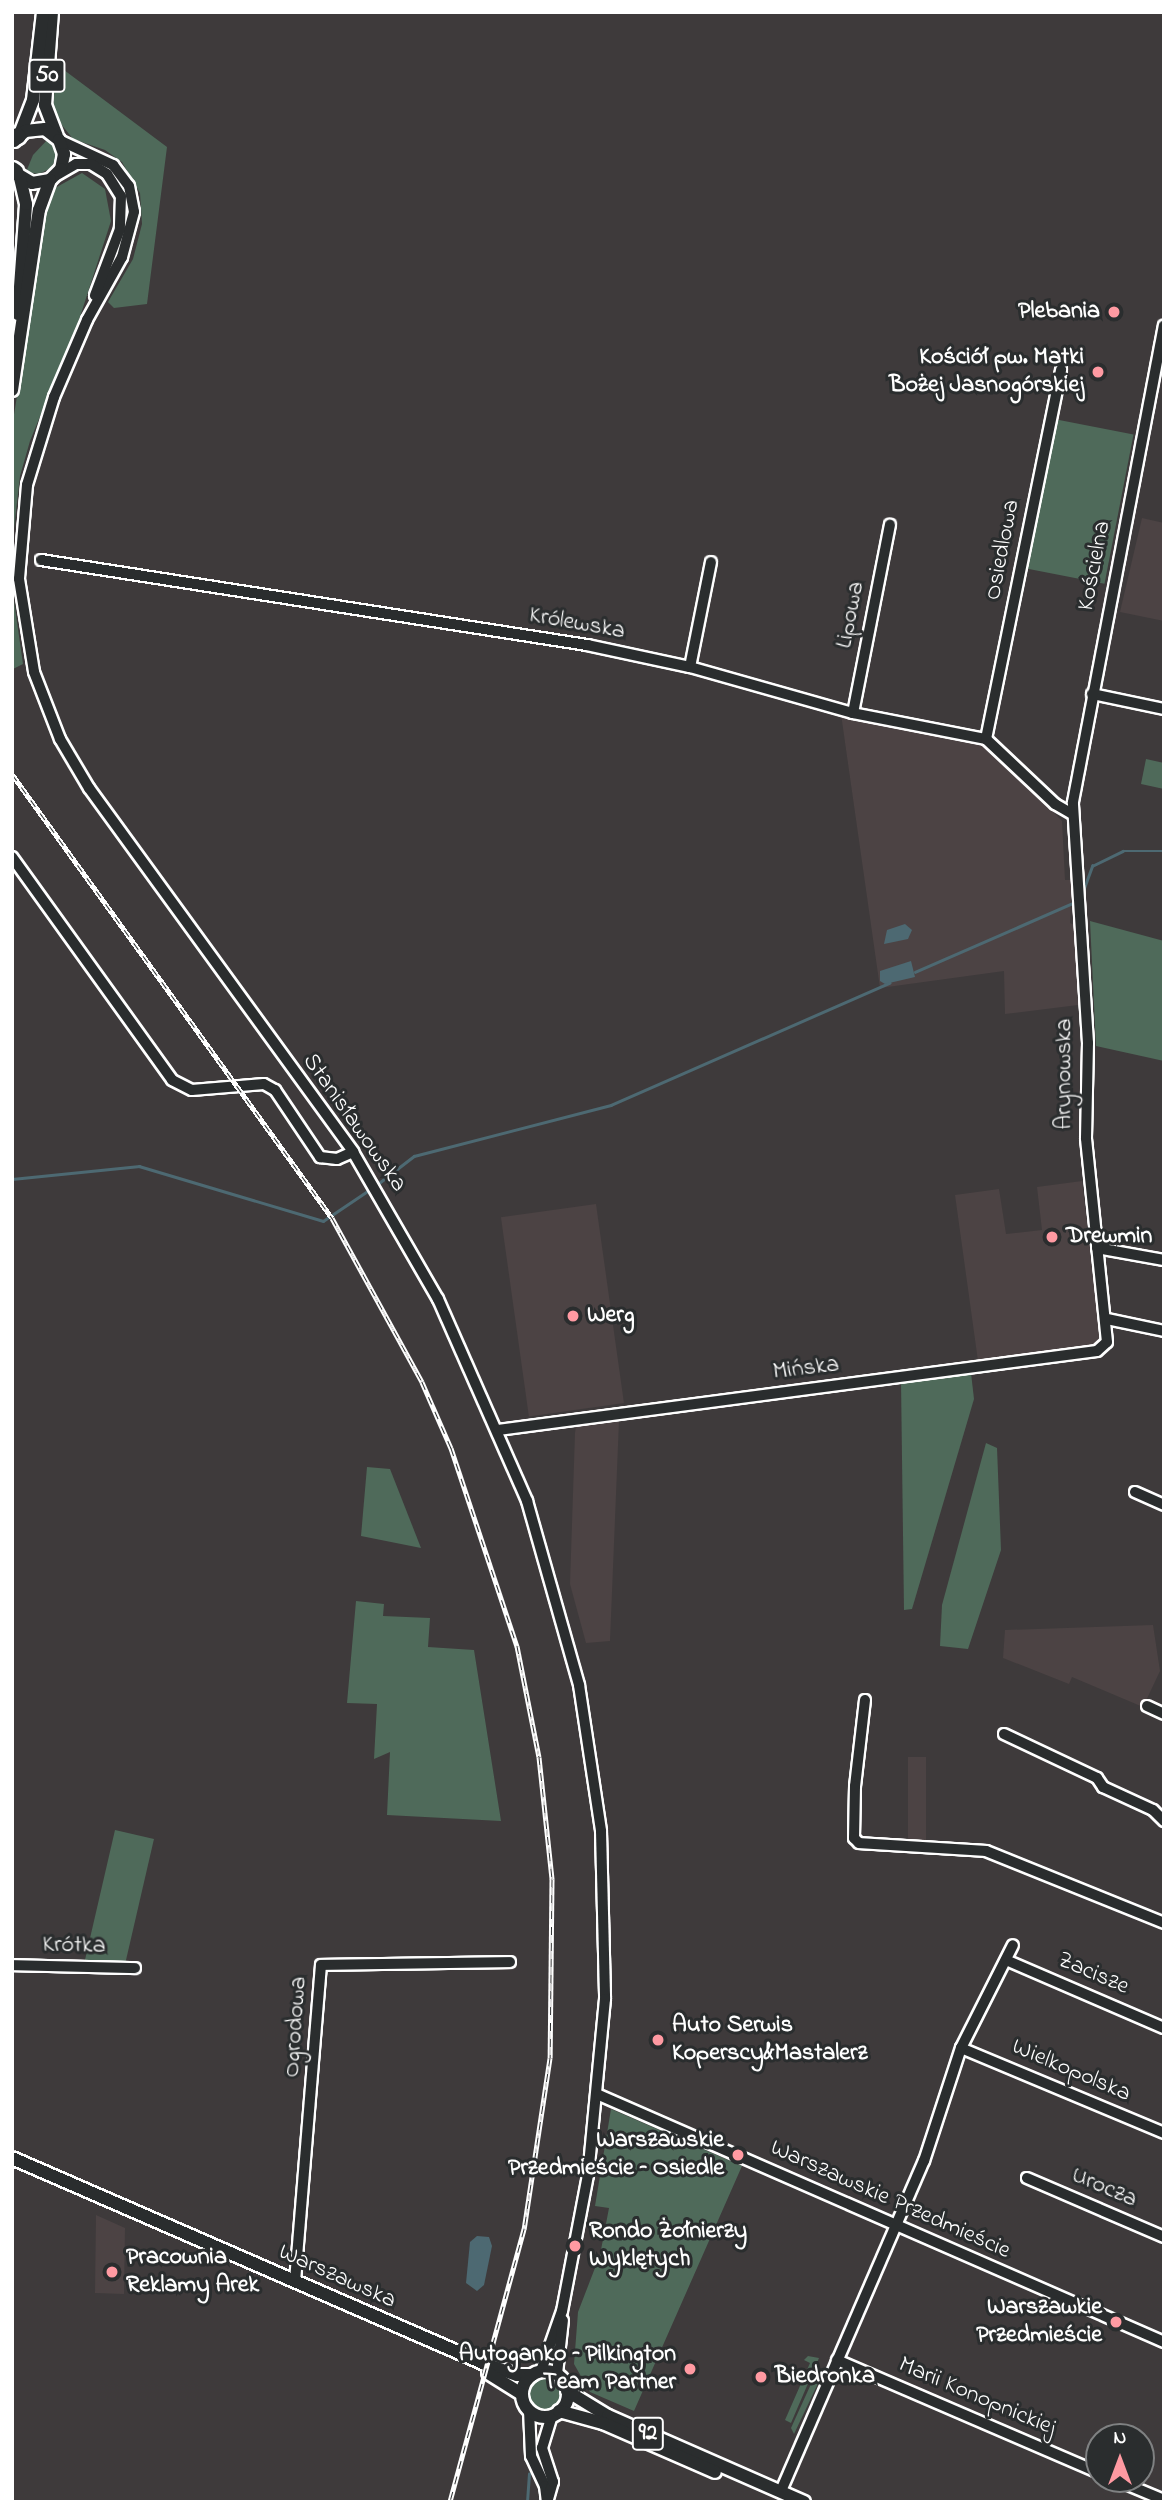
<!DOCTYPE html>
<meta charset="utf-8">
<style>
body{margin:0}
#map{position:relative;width:1176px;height:2514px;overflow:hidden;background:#3e3a3b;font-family:"Indie Flower",sans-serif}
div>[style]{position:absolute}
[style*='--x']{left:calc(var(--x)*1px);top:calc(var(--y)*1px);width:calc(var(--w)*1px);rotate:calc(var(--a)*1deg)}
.built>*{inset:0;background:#4c4344;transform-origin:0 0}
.green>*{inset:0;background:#4f6a5a;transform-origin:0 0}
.round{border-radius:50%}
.water>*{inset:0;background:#4d6972}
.stream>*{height:2.5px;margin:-1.25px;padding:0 1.25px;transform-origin:1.25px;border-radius:1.25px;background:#4d6972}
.roads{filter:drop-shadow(2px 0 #fff) drop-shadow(-2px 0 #fff) drop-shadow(0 2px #fff) drop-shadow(0 -2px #fff)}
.minor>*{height:10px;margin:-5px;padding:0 5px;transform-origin:5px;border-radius:5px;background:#2a2d2e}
.major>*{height:12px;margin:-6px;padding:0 6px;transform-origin:6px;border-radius:6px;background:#2a2d2e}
.major>.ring{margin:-6px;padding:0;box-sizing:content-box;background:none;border:12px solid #2a2d2e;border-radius:50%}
.highway>*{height:16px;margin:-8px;padding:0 8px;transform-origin:8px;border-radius:8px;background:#2a2d2e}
.rail>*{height:5px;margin-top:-2.5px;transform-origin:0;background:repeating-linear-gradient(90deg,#2a2d2e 0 8px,#fff 0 16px);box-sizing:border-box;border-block:2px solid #fff}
.dots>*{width:19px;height:19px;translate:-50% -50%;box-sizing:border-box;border:4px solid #2a2d2e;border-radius:50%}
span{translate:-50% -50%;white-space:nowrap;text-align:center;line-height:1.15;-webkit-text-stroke:6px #2a2d2e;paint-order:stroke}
.shield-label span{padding:2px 5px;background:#2a2d2e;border:2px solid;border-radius:5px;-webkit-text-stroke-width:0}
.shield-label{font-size:23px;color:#fff;font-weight:700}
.poi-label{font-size:24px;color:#fff;font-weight:700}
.right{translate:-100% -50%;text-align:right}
.left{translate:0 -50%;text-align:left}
.street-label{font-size:24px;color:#fff}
.frame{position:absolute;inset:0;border:14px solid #fff;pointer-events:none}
.north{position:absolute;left:1085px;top:2423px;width:70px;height:70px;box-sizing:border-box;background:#2a2d2e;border:2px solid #7f8182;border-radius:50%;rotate:0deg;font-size:19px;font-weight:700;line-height:28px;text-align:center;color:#fff}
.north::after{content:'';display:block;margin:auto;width:24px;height:32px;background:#ff9aa2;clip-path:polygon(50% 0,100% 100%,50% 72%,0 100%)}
</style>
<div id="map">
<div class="built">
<div style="clip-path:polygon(1142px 518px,1164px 523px,1164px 621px,1120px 612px)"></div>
<div style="clip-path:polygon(841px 714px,988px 744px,1062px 821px,1065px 880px,1072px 880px,1070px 923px,1074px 925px,1078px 1005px,1005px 1014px,1004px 971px,880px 988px)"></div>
<div style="clip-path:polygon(1082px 1181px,1100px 1338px,1091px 1346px,978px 1361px,955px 1195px,999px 1189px,1006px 1234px,1042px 1230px,1037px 1187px)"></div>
<div style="left:596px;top:1204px;width:201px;height:96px;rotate:82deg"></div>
<div style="clip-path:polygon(619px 1421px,610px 1641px,586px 1643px,570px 1584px,575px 1433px,576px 1426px)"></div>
<div style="clip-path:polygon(1153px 1625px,1160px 1671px,1143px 1707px,1072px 1677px,1069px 1684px,1003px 1658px,1005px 1630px)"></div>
<div style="left:908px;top:1757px;width:18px;height:83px"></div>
<div style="clip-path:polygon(96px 2215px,125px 2228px,124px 2294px,95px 2293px)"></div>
</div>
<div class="green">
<div style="clip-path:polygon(56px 64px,167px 147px,147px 304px,114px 308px,108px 302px,133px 259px,142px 224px,140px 193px,122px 162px,105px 150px,73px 139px,53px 114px)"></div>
<div style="clip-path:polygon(49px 138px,57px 156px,51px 168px,39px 174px,26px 172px,33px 155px)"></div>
<div style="clip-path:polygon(82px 173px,105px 189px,111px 221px,78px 323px,30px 441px,20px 476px,12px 546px,12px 427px,47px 210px,55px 188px)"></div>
<div style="left:1054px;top:419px;width:81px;height:152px;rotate:11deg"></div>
<div style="clip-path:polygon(12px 587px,23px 664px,13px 669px,12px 669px)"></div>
<div style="clip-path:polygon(1146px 759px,1164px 763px,1164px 789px,1141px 784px)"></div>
<div style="clip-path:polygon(1090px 921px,1164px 941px,1164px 1061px,1096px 1046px)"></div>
<div style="clip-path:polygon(971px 1373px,974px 1399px,912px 1609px,904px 1610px,901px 1381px)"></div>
<div style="clip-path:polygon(986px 1443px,997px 1448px,1001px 1550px,968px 1649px,940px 1646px,942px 1605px)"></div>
<div style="clip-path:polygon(367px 1467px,390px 1469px,421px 1548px,361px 1536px)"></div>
<div style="clip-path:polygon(356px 1601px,384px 1604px,383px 1616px,430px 1618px,428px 1647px,474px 1650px,501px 1821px,387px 1815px,390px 1752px,374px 1759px,377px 1704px,347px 1703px)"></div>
<div style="left:115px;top:1830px;width:40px;height:135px;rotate:13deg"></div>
<div style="clip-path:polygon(611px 2109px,742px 2166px,634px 2411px,590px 2392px,574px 2364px,578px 2312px,600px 2255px,609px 2208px,595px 2206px)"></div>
<div style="clip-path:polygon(808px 2356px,819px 2358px,791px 2423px,785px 2420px,810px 2363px,804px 2360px)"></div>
<div style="clip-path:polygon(816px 2373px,822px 2375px,794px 2434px,791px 2428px)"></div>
<div class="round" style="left:527px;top:2375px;width:36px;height:36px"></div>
</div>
<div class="water">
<div style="clip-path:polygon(905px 924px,912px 930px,908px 939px,884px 944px,887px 930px)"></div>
<div style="clip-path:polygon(911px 961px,915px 977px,885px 984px,880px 981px,880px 971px)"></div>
<div style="clip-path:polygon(477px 2236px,489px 2237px,492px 2246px,484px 2285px,477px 2291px,466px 2283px,470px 2242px)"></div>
</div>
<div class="stream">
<div style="--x:1083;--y:891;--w:27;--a:-70"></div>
<div style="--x:1092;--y:866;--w:34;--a:-26"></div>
<div style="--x:1123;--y:851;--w:41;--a:0"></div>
<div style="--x:915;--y:972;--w:175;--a:-23.6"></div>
<div style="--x:12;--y:1179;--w:128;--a:-5.8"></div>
<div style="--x:139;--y:1166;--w:192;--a:16.6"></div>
<div style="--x:323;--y:1221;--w:55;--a:-34"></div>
<div style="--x:375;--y:1186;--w:49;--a:-37.6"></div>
<div style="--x:414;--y:1156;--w:203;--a:-14.5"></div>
<div style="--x:611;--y:1105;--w:304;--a:-23.7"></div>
<div style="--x:527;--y:2502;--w:28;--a:-86"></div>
</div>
<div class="roads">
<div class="minor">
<div style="--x:59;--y:140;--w:60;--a:24.8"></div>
<div style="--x:113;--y:165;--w:26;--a:53"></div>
<div style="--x:129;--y:186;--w:26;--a:79"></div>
<div style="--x:134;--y:212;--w:47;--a:104.9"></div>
<div style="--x:122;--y:257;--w:72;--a:119.1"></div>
<div style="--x:87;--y:320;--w:84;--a:113.2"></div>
<div style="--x:54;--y:397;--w:92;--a:107.1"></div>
<div style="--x:27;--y:485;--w:94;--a:94.9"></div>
<div style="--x:19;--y:579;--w:94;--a:80.8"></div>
<div style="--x:34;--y:672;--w:72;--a:68.8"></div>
<div style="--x:60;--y:739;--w:57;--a:59.4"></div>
<div style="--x:89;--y:788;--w:450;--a:54"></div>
<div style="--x:353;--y:1152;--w:170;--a:60"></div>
<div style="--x:438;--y:1299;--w:221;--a:66.2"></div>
<div style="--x:527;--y:1501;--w:191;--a:74.2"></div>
<div style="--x:579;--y:1685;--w:148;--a:81.4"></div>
<div style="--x:601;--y:1831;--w:168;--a:88.6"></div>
<div style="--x:605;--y:1999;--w:177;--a:95.5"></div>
<div style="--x:588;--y:2175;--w:138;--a:100.8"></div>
<div style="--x:562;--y:2311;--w:64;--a:109.3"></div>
<div style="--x:57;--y:175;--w:22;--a:-30"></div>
<div style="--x:76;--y:164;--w:15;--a:0"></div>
<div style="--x:91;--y:164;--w:19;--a:32"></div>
<div style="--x:107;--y:174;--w:26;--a:58"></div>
<div style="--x:121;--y:196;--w:33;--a:92"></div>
<div style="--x:120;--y:229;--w:71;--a:110.7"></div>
<div style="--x:41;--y:560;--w:553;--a:8.85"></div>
<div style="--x:587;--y:645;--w:105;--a:12.1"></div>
<div style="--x:690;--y:667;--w:169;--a:15.8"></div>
<div style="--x:853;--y:713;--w:136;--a:11.1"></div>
<div style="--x:986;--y:739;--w:95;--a:43.3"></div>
<div style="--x:1055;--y:804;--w:20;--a:30"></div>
<div style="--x:690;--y:667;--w:107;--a:-78.7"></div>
<div style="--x:1092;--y:694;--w:74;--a:11.8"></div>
<div style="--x:853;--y:713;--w:192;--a:-78.9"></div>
<div style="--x:986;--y:739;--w:377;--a:-78.5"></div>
<div style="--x:12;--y:857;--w:274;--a:54.3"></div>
<div style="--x:172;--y:1080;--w:22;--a:27"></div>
<div style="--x:192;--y:1090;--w:72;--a:-4.8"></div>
<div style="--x:264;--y:1084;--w:13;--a:29"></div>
<div style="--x:275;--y:1090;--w:81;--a:56.1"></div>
<div style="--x:320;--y:1157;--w:17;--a:7"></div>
<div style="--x:337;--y:1159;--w:17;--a:-24"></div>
<div style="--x:1097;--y:1248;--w:68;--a:10.2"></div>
<div style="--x:1107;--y:1319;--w:58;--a:11.9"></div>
<div style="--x:498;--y:1430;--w:604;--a:-7.51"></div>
<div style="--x:1097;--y:1351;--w:13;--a:-42"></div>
<div style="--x:1107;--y:1342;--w:205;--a:-95.9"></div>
<div style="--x:1086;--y:1138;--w:95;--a:-88.8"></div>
<div style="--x:1088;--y:1043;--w:241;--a:-93.6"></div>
<div style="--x:1073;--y:802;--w:485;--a:-79.2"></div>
<div style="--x:1135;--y:1492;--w:32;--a:24"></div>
<div style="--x:865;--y:1700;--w:87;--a:96.6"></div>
<div style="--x:855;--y:1786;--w:52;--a:91.1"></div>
<div style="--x:854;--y:1838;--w:7;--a:45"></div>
<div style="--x:859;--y:1843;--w:127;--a:3.6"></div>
<div style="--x:986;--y:1851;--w:192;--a:22"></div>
<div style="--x:1147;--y:1706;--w:19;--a:25"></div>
<div style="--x:1004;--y:1734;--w:103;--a:25.3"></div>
<div style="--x:1097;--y:1778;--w:11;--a:56"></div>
<div style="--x:1103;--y:1787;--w:55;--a:24.7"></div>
<div style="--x:1153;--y:1810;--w:16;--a:45"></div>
<div style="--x:1006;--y:1960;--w:172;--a:23.3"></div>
<div style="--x:12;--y:1965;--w:123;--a:1.4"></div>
<div style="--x:961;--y:2048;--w:220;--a:22.7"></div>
<div style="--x:599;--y:2095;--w:617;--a:23.61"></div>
<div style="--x:1027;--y:2178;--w:149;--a:23.3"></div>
<div style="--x:295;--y:2281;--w:317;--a:-85.3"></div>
<div style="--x:321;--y:1965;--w:189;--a:-0.9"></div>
<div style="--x:837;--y:2360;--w:285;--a:23.3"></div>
<div style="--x:557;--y:2374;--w:54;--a:-83.7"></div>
<div style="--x:529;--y:2410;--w:46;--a:87.5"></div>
<div style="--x:531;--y:2456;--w:33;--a:65"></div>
<div style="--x:545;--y:2486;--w:16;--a:83"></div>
<div style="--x:1114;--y:2479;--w:54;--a:22.8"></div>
<div style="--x:781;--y:2491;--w:360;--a:-66.6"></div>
<div style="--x:924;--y:2161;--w:119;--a:-71.9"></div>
<div style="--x:961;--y:2048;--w:115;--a:-63.2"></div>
<div style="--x:548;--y:2499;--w:18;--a:-74"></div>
<div style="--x:553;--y:2482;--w:36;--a:-108"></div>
<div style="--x:542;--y:2448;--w:34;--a:-73"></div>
</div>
<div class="major">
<div style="--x:52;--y:12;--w:93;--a:94.3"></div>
<div style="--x:45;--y:105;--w:33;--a:69"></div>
<div style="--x:20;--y:134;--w:36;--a:-69"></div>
<div style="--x:33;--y:100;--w:89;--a:-83.5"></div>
<div style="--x:14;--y:141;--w:15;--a:-42"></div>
<div style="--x:25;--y:131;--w:20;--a:-6"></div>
<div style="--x:45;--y:129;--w:18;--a:38"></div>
<div style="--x:59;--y:140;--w:15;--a:70"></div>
<div style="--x:64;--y:154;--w:15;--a:101"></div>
<div style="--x:61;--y:169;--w:16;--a:135"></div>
<div style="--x:50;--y:180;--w:18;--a:171"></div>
<div style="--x:32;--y:183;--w:17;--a:-149"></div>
<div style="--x:18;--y:314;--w:110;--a:-85.8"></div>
<div style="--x:26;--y:204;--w:27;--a:-103"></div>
<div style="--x:12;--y:390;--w:182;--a:-81.5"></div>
<div style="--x:39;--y:210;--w:32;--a:-70"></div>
<div style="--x:12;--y:2158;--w:516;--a:23.53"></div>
<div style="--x:485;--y:2364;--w:34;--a:19"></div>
<div style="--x:517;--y:2375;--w:15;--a:0"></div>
<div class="ring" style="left:522px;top:2371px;width:34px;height:34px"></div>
<div style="--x:488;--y:2373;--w:40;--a:32"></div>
<div style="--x:567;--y:2391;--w:48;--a:31.4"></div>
<div style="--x:608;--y:2416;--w:214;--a:23.7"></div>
<div style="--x:559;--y:2411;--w:46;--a:15.3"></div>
<div style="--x:603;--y:2423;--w:122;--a:23.6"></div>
</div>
<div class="highway">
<div style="--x:12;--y:138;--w:6;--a:-18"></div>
<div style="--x:12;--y:170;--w:4;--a:34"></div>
</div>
</div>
<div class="rail">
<div style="--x:12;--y:774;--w:547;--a:54.22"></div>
<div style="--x:332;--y:1218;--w:187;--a:61.2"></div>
<div style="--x:422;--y:1382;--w:72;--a:66.3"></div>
<div style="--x:451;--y:1448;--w:209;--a:71.6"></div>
<div style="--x:517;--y:1646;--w:113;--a:78.8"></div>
<div style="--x:539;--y:1757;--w:123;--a:83.9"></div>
<div style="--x:552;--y:1879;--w:179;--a:90.6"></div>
<div style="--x:550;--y:2058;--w:173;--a:98.6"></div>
<div style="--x:524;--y:2229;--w:283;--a:105.2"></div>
</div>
<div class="dots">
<div style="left:1114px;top:312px;background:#ff9aa2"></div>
<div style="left:1098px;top:372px;background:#ff9aa2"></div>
<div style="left:1052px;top:1237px;background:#ff9aa2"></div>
<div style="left:573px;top:1316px;background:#ff9aa2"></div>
<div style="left:658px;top:2040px;background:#ff9aa2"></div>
<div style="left:738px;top:2155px;background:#ff9aa2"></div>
<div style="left:575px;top:2246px;background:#ff9aa2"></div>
<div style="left:112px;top:2272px;background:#ff9aa2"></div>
<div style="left:1116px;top:2322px;background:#ff9aa2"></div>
<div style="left:690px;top:2369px;background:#ff9aa2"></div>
<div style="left:761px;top:2377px;background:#ff9aa2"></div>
</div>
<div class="shield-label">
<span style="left:47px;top:76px">50</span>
<span style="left:648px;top:2434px">92</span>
</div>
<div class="poi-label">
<span class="right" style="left:1100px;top:312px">Plebania</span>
<span class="right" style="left:1084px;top:372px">Kościół pw. Matki<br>Bożej Jasnogórskiej</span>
<span class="left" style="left:1066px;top:1237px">Drewmin</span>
<span class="left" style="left:587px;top:1316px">Werg</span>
<span class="left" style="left:672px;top:2040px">Auto Serwis<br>Koperscy&amp;Mastalerz</span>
<span class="right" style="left:724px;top:2155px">Warszawskie<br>Przedmieście – Osiedle</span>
<span class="left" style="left:589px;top:2246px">Rondo Żołnierzy<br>Wyklętych</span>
<span class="left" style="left:126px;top:2272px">Pracownia<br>Reklamy Arek</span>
<span class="right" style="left:1102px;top:2322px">Warszawkie<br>Przedmieście</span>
<span class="right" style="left:676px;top:2369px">Autoganko – Pilkington<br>Team Partner</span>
<span class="left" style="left:775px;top:2377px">Biedronka</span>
</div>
<div class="street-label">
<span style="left:1003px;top:550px;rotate:-79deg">Osiedlowa</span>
<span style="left:1095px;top:566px;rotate:-79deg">Kościelna</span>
<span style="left:851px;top:615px;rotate:-79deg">Lipowa</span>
<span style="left:577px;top:624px;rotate:10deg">Królewska</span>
<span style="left:1065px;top:1074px;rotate:-90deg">Arynowska</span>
<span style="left:354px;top:1123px;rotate:55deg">Stanisławowska</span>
<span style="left:806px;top:1369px;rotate:-7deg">Mińska</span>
<span style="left:74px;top:1946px;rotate:1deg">Krótka</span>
<span style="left:1093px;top:1974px;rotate:23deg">Zacisze</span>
<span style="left:296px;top:2027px;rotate:-86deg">Ogrodowa</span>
<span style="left:1071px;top:2071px;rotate:23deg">Wielkopolska</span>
<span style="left:1104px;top:2188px;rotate:23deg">Urocza</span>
<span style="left:890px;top:2200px;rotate:24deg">Warszawskie Przedmieście</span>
<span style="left:337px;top:2277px;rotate:24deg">Warszawska</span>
<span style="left:977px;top:2397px;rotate:23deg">Marii Konopnickiej</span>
</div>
<div class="frame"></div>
<div class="north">N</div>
</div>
